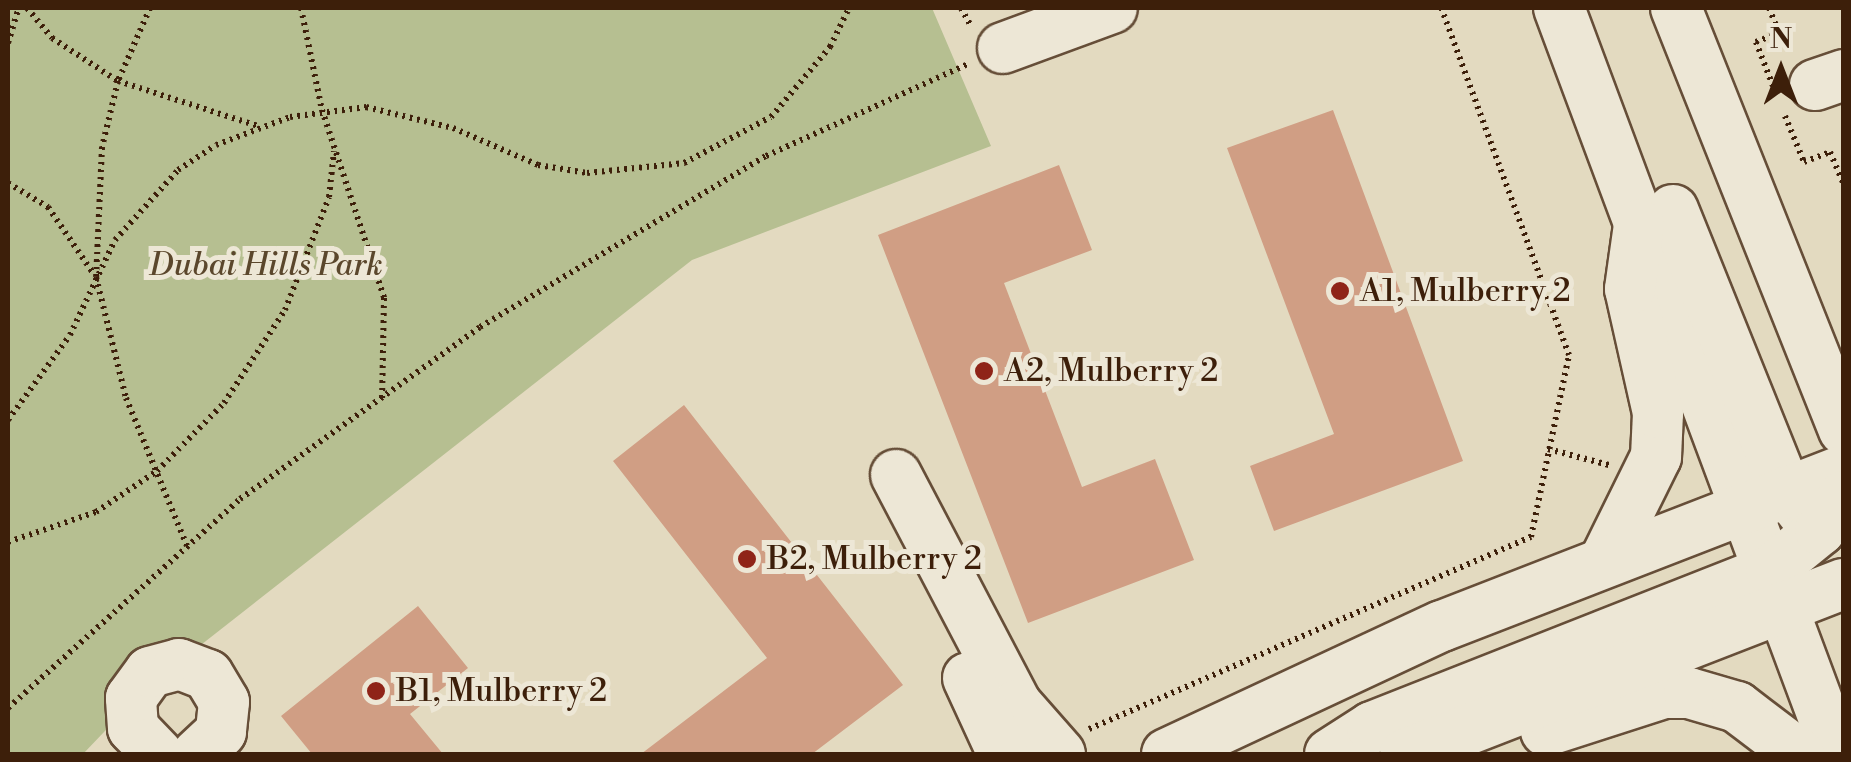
<!DOCTYPE html>
<style>
body{margin:0}
#map{position:relative;width:1851px;height:762px;overflow:hidden;background:#e3dac0;font-family:"Libre Bodoni",serif}
div>[style]{position:absolute}
[style*='--x']{left:calc(var(--x)*1px);top:calc(var(--y)*1px);width:calc(var(--w)*1px);rotate:calc(var(--a)*1deg)}
.green>*{inset:0;background:#b6bf91}
.building>*{inset:0;background:#d09e84}
.path>*{height:6px;margin-top:-3px;transform-origin:0;background:repeating-linear-gradient(90deg,#3d1f0a 0 2.5px,transparent 0 7.5px)}
.roads{filter:drop-shadow(2px 0 #664e38) drop-shadow(-2px 0 #664e38) drop-shadow(0 2px #664e38) drop-shadow(0 -2px #664e38)}
.minor>*{height:50px;margin:-25px;padding:0 25px;transform-origin:25px;border-radius:25px;background:#ede7d6}
.dots>*{width:28px;height:28px;translate:-50% -50%;box-sizing:border-box;border:5px solid #ede7d6;border-radius:50%}
span{translate:-50% -50%;white-space:nowrap;text-align:center;line-height:1.15;-webkit-text-stroke:10px #ede7d6;paint-order:stroke}
.park-label{font-size:32px;color:#5b472c;font-style:italic}
.poi-label{font-size:32px;color:#3d1f0a}
.left{translate:0 -50%;text-align:left}
.frame{position:absolute;inset:0;border:10px solid #3d1f0a;pointer-events:none}
.north{position:absolute;left:1731px;top:20px;width:100px;height:100px;-webkit-text-stroke:8px #ede7d6;paint-order:stroke;rotate:0deg;font-size:28px;font-weight:700;line-height:40px;text-align:center;color:#3d1f0a}
.north::after{content:'';display:block;margin:auto;width:35px;height:45px;background:#3d1f0a;clip-path:polygon(50% 0,100% 100%,50% 72%,0 100%)}
</style>
<div id="map">
<div class="green">
<div style="clip-path:polygon(8px 8px,932px 8px,991px 146px,692px 260px,146px 688px,83px 754px,8px 754px)"></div>
</div>
<div class="building">
<div style="clip-path:polygon(1333px 110px,1463px 461px,1274px 531px,1250px 466px,1334px 434px,1227px 148px)"></div>
<div style="clip-path:polygon(1059px 165px,1092px 250px,1004px 283px,1082px 487px,1155px 459px,1194px 560px,1028px 623px,878px 235px)"></div>
<div style="clip-path:polygon(684px 405px,903px 685px,812px 754px,641px 754px,767px 658px,613px 461px)"></div>
<div style="clip-path:polygon(418px 606px,468px 668px,410px 714px,443px 754px,312px 754px,281px 716px)"></div>
</div>
<div class="path">
<div style="--x:27;--y:8;--w:39;--a:50"></div>
<div style="--x:52;--y:38;--w:79;--a:33.1"></div>
<div style="--x:118;--y:81;--w:147;--a:17.8"></div>
<div style="--x:150;--y:8;--w:80;--a:113.7"></div>
<div style="--x:118;--y:81;--w:68;--a:103.6"></div>
<div style="--x:102;--y:147;--w:130;--a:92.6"></div>
<div style="--x:96;--y:277;--w:125;--a:76.1"></div>
<div style="--x:126;--y:398;--w:160;--a:67.6"></div>
<div style="--x:301;--y:8;--w:104;--a:78.4"></div>
<div style="--x:322;--y:110;--w:198;--a:71.7"></div>
<div style="--x:384;--y:298;--w:100;--a:91.1"></div>
<div style="--x:961;--y:8;--w:18;--a:61"></div>
<div style="--x:1769;--y:8;--w:27;--a:68"></div>
<div style="--x:1779;--y:33;--w:25;--a:159"></div>
<div style="--x:1756;--y:42;--w:47;--a:68.9"></div>
<div style="--x:8;--y:43;--w:37;--a:-73"></div>
<div style="--x:1785;--y:116;--w:50;--a:67.6"></div>
<div style="--x:1804;--y:162;--w:28;--a:-21"></div>
<div style="--x:1830;--y:152;--w:36;--a:67"></div>
<div style="--x:8;--y:183;--w:47;--a:31"></div>
<div style="--x:48;--y:207;--w:83;--a:55.7"></div>
<div style="--x:8;--y:420;--w:105;--a:-53.9"></div>
<div style="--x:70;--y:335;--w:105;--a:-64.7"></div>
<div style="--x:115;--y:240;--w:94;--a:-48"></div>
<div style="--x:178;--y:170;--w:45;--a:-33.3"></div>
<div style="--x:216;--y:145;--w:79;--a:-20.7"></div>
<div style="--x:290;--y:117;--w:77;--a:-7.5"></div>
<div style="--x:366;--y:107;--w:89;--a:13.6"></div>
<div style="--x:453;--y:128;--w:93;--a:23.5"></div>
<div style="--x:538;--y:165;--w:50;--a:9.3"></div>
<div style="--x:587;--y:173;--w:98;--a:-5.9"></div>
<div style="--x:684;--y:163;--w:98;--a:-27.9"></div>
<div style="--x:771;--y:117;--w:92;--a:-49.9"></div>
<div style="--x:830;--y:47;--w:43;--a:-64"></div>
<div style="--x:1548;--y:449;--w:63;--a:14.7"></div>
<div style="--x:8;--y:542;--w:93;--a:-18.8"></div>
<div style="--x:96;--y:512;--w:73;--a:-33.9"></div>
<div style="--x:157;--y:471;--w:95;--a:-45.4"></div>
<div style="--x:224;--y:403;--w:111;--a:-56.7"></div>
<div style="--x:285;--y:310;--w:121;--a:-68.7"></div>
<div style="--x:329;--y:197;--w:46;--a:-83.8"></div>
<div style="--x:8;--y:708;--w:312;--a:-42"></div>
<div style="--x:240;--y:499;--w:295;--a:-35.6"></div>
<div style="--x:480;--y:327;--w:333;--a:-30.9"></div>
<div style="--x:766;--y:156;--w:224;--a:-24.5"></div>
<div style="--x:1089;--y:729;--w:482;--a:-23.5"></div>
<div style="--x:1531;--y:537;--w:186;--a:-78.2"></div>
<div style="--x:1569;--y:355;--w:370;--a:-110.2"></div>
</div>
<div class="roads">
<div class="minor">
<div style="--x:1559;--y:8;--w:796;--a:69.56"></div>
<div style="--x:1676;--y:8;--w:454;--a:68.3"></div>
<div style="--x:1003;--y:48;--w:116;--a:-20.2"></div>
<div style="--x:1815;--y:85;--w:31;--a:-19"></div>
<div style="--x:1673;--y:210;--w:303;--a:68.1"></div>
<div style="--x:1786;--y:491;--w:33;--a:52"></div>
<div style="--x:896;--y:475;--w:260;--a:62.3"></div>
<div style="--x:1017;--y:705;--w:65;--a:48.7"></div>
<div style="--x:1606;--y:558;--w:113;--a:-63.7"></div>
<div style="--x:1656;--y:457;--w:44;--a:-87.4"></div>
<div style="--x:1658;--y:413;--w:127;--a:-102.7"></div>
<div style="--x:1630;--y:289;--w:65;--a:-82"></div>
<div style="--x:968;--y:678;--w:84;--a:65.3"></div>
<div style="--x:1546;--y:731;--w:124;--a:-17.9"></div>
<div style="--x:1664;--y:693;--w:25;--a:0"></div>
<div style="--x:1689;--y:693;--w:50;--a:16.3"></div>
<div style="--x:1737;--y:707;--w:78;--a:37.2"></div>
<div style="--x:158;--y:754;--w:36;--a:-134"></div>
<div style="--x:133;--y:728;--w:30;--a:-94"></div>
<div style="--x:131;--y:698;--w:32;--a:-54"></div>
<div style="--x:150;--y:672;--w:30;--a:-15"></div>
<div style="--x:179;--y:664;--w:31;--a:21"></div>
<div style="--x:208;--y:675;--w:31;--a:59"></div>
<div style="--x:224;--y:702;--w:30;--a:96"></div>
<div style="--x:221;--y:732;--w:33;--a:137"></div>
<div style="--x:1167;--y:754;--w:303;--a:-25"></div>
<div style="--x:1442;--y:626;--w:431;--a:-21.2"></div>
<div style="--x:1330;--y:754;--w:50;--a:-32.7"></div>
<div style="--x:1372;--y:727;--w:429;--a:-21.5"></div>
<div style="--x:1771;--y:570;--w:63;--a:-39.2"></div>
<div style="--x:1820;--y:530;--w:42;--a:-54.8"></div>
<div style="--x:1405;--y:754;--w:471;--a:-21.2"></div>
</div>
</div>
<div class="dots">
<div style="left:1340px;top:291px;background:#8f2418"></div>
<div style="left:984px;top:371px;background:#8f2418"></div>
<div style="left:747px;top:559px;background:#8f2418"></div>
<div style="left:376px;top:691px;background:#8f2418"></div>
</div>
<div class="park-label">
<span style="left:266px;top:265px">Dubai Hills Park</span>
</div>
<div class="poi-label">
<span class="left" style="left:1360px;top:291px">A1, Mulberry 2</span>
<span class="left" style="left:1004px;top:371px">A2, Mulberry 2</span>
<span class="left" style="left:767px;top:559px">B2, Mulberry 2</span>
<span class="left" style="left:396px;top:691px">B1, Mulberry 2</span>
</div>
<div class="frame"></div>
<div class="north">N</div>
</div>
